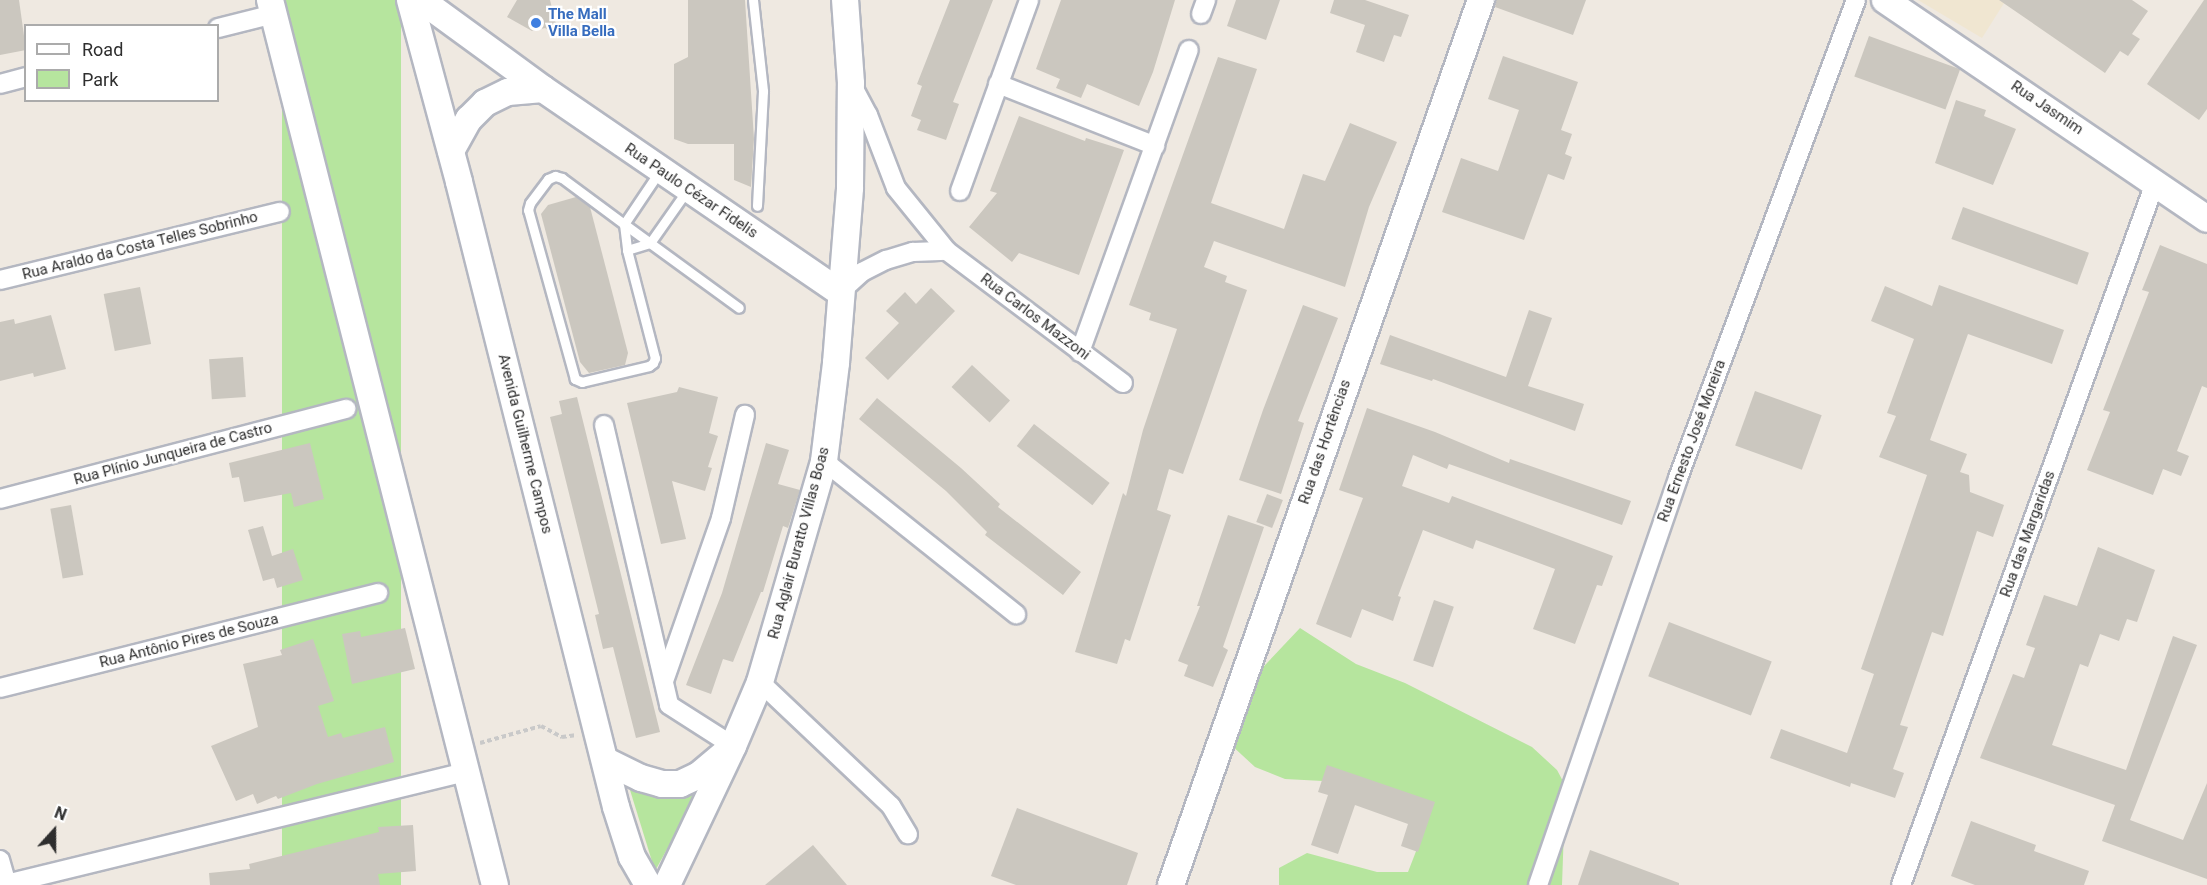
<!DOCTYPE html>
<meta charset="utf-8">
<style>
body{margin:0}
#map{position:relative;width:2207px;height:885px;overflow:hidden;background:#efe9e1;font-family:Roboto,sans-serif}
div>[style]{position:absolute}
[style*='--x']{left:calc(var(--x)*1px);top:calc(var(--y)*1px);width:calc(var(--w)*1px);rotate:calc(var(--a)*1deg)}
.education>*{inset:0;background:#f0e6d1}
.green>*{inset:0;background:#b6e59e;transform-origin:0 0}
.building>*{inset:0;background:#cbc7bf;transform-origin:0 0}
.path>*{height:4px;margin-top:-2px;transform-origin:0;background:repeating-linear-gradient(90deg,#c9c9c9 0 4.5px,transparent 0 7.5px)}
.roads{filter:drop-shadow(2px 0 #b4b7c1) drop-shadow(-2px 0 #b4b7c1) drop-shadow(0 2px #b4b7c1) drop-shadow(0 -2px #b4b7c1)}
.service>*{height:9px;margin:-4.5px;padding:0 4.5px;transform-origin:4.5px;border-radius:4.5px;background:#fff}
.minor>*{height:18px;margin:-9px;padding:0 9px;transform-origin:9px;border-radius:9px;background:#fff}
.secondary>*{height:26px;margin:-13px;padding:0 13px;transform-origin:13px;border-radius:13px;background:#fff}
.dots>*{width:16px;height:16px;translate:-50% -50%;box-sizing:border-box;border:3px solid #fff;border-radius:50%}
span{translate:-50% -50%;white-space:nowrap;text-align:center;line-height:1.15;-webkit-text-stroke:4.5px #fff;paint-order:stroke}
.shop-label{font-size:15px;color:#366cbe;font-weight:700}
.left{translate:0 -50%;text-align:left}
.street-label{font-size:15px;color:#2e2e2e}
.legend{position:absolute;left:24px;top:24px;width:195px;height:78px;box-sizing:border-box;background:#fff;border:2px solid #ababab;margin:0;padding:8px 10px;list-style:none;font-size:18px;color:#2e2e2e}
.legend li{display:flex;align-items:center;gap:12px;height:30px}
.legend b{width:30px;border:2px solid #ababab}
.north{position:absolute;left:24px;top:801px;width:60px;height:60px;-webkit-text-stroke:4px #fff;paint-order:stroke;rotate:21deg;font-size:16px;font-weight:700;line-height:24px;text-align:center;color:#2e2e2e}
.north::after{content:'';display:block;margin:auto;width:21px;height:27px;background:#2e2e2e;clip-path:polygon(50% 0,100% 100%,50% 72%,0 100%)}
</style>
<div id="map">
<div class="education">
<div style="clip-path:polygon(1918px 0,2006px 0,1982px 38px)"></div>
</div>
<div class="green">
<div style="left:282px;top:0;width:119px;height:914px"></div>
<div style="clip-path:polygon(1300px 628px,1356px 664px,1405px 683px,1532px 747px,1557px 770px,1572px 798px,1564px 829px,1562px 885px,1279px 885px,1279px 868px,1307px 853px,1377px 872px,1408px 872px,1420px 841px,1412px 808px,1323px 781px,1285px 779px,1255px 767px,1229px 743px,1249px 682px)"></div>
<div style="clip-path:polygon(630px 790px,698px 793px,655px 871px)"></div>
</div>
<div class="building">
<div style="clip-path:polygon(0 0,19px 0,26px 50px,0 55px)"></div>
<div style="clip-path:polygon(517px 0,550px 0,559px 36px,545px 28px,532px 31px,507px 17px)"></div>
<div style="clip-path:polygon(688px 0,745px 0,754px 139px,751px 187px,734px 180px,734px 144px,688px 144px,674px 139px,674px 64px,688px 57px)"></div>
<div style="clip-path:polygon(950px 0,993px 0,953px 102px,959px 104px,946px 140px,917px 130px,921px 120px,911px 116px,922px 86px,917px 84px)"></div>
<div style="clip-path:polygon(1061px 0,1175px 0,1153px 72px,1139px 106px,1087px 84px,1081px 98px,1056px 88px,1060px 79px,1036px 69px)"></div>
<div style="clip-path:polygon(1236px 0,1280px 0,1266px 40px,1227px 26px)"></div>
<div style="clip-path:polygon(1334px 0,1365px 0,1409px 15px,1401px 37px,1394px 35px,1384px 62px,1356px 52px,1365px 25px,1330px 13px)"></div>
<div style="clip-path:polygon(1496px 0,1586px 0,1573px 35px,1495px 7px)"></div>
<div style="clip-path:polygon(1999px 0,2132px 0,2148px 11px,2132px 34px,2140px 39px,2128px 56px,2120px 51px,2105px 73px)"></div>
<div style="clip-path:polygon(2204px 0,2207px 0,2207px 109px,2199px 120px,2147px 84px)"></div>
<div style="left:1869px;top:36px;width:97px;height:43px;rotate:20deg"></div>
<div style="clip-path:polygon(1503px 56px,1578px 82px,1561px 130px,1572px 134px,1565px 154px,1572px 157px,1564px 180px,1548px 174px,1524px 240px,1442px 212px,1461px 158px,1498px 171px,1519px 110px,1488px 99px)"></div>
<div style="clip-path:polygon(1218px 57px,1257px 69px,1211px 203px,1284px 229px,1303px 174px,1325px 181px,1350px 123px,1397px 142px,1369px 207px,1345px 287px,1214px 241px,1204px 267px,1227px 276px,1225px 282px,1247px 290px,1183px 474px,1169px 469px,1157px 510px,1171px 515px,1130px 641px,1125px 639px,1117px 664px,1075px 652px,1123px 493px,1126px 496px,1143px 430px,1177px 329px,1149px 320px,1151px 313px,1129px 305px)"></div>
<div style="clip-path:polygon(1956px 100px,1986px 110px,1984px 116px,2016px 129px,1993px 185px,1935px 163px)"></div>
<div style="clip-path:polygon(1019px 116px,1085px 141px,1086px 138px,1124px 150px,1079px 275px,1019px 253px,1012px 262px,969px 227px,997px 193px,990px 191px)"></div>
<div style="clip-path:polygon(576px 197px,590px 207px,628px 353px,625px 365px,589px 373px,580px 362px,541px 214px,548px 205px)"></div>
<div style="left:1963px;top:207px;width:134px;height:34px;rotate:20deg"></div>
<div style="clip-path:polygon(2160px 245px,2207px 264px,2207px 388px,2202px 386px,2177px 451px,2189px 456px,2181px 476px,2163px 469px,2153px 495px,2087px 470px,2110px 412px,2103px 410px,2149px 292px,2142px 290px)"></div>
<div style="clip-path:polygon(1939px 285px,2064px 330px,2052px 364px,1968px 334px,1930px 440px,1967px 454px,1960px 472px,1969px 475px,1970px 492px,2004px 505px,1993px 537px,1977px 531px,1943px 636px,1932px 632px,1900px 725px,1908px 727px,1893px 769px,1904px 773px,1895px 798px,1851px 783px,1850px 787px,1770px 758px,1781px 729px,1847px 753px,1874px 674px,1861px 669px,1927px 475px,1879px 457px,1896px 416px,1887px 413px,1914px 339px,1871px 321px,1885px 286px,1932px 306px)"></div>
<div style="left:140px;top:287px;width:58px;height:37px;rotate:79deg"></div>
<div style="clip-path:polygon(931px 288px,955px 311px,888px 380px,865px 358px,899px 323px,886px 311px,905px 292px,916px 304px)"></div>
<div style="clip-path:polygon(1303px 305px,1338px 318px,1298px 421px,1304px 423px,1281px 494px,1239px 480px,1263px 410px)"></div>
<div style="clip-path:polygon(1529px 310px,1552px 318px,1528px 386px,1584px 404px,1575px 431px,1433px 379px,1432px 381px,1380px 364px,1390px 335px,1506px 377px)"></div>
<div style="clip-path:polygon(51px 315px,66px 369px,34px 377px,33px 373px,0 381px,0 322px,14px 319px,15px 324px)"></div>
<div style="left:243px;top:357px;width:40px;height:34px;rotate:86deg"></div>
<div style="left:972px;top:365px;width:52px;height:30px;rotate:43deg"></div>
<div style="clip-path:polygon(679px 387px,718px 397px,709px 433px,718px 436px,708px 467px,712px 468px,705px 491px,672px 481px,686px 539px,661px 544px,627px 403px,677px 392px)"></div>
<div style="left:1755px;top:391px;width:71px;height:58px;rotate:20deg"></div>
<div style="clip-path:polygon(577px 397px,660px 732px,636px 738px,613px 647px,603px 649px,595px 615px,599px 614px,550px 417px,562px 414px,559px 401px)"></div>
<div style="clip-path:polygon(877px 398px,961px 468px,1000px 504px,998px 507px,1081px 572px,1063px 595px,985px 535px,987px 532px,946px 491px,859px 419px)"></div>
<div style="clip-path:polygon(1367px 408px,1435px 432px,1509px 463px,1510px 459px,1631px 501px,1622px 525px,1449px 464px,1447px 469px,1413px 455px,1402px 486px,1449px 503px,1452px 496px,1613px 556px,1602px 586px,1597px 585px,1575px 644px,1533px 629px,1555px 569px,1476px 540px,1473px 549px,1423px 530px,1398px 596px,1401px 597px,1393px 621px,1362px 609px,1351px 638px,1316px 624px,1363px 498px,1339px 490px)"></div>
<div style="left:1034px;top:424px;width:96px;height:28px;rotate:38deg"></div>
<div style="clip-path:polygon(310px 443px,324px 499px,294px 507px,291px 493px,244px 502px,239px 477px,232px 478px,229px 463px)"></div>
<div style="clip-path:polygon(766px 443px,789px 450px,778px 484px,800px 490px,788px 528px,783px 526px,763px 592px,761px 592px,733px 662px,723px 659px,711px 694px,686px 685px,722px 593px)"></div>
<div style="left:1267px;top:494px;width:17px;height:30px;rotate:21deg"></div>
<div style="left:71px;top:505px;width:71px;height:21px;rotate:80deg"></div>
<div style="clip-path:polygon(1228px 515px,1264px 527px,1223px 647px,1228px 650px,1213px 687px,1184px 676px,1188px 665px,1178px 661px,1200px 606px,1197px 606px)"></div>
<div style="clip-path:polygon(263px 526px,272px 556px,293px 549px,303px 580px,277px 588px,274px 578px,263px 581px,248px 530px)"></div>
<div style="clip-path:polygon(2098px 547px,2155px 570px,2137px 622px,2127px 619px,2119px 641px,2100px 634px,2088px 667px,2080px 664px,2052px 745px,2126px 770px,2173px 636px,2197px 645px,2130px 820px,2183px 840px,2207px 783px,2207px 879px,2102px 841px,2115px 805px,1980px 758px,2013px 674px,2024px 678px,2035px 648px,2026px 645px,2044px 595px,2077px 606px)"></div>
<div style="left:1434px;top:600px;width:21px;height:64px;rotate:19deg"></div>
<div style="left:1669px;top:622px;width:110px;height:58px;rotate:21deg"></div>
<div style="clip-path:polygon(405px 628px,415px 669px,352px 684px,342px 634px,360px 631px,361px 637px)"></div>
<div style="clip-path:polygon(313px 639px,334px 701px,318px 706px,328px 737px,341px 733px,343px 738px,385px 727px,394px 762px,317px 784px,278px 799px,276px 796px,257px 804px,253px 794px,236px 801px,211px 746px,258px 727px,243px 664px,282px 655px,280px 650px)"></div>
<div style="clip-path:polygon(1327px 765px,1435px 802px,1418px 852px,1401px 846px,1408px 824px,1355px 805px,1338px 854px,1311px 845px,1328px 795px,1318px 792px)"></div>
<div style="clip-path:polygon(1017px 808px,1138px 853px,1127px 885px,1016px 885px,991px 876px)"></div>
<div style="clip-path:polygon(1971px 821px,2036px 845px,2034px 851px,2089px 871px,2084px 885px,1975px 885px,1951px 876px)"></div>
<div style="clip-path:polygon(413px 825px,416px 871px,378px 874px,380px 885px,210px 885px,209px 873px,250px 869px,249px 864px,379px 832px,378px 827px)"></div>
<div style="clip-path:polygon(813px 845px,847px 885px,765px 885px)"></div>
<div style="clip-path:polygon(1590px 850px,1679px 883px,1679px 885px,1578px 885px)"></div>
</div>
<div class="path">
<div style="--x:480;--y:743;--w:63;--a:-15.6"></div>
<div style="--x:541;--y:726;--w:24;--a:28"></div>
<div style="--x:562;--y:737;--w:15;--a:-8"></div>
</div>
<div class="roads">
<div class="service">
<div style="--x:753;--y:0;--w:92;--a:83.7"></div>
<div style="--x:763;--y:91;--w:115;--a:93"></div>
<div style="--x:659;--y:172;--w:63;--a:123.9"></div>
<div style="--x:624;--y:224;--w:26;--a:83"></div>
<div style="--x:627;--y:250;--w:112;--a:75.5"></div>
<div style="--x:655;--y:358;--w:5;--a:112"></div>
<div style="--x:653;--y:363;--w:5;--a:143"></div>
<div style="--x:649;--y:366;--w:69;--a:166.6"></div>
<div style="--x:582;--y:382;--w:8;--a:-157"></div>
<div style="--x:575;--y:379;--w:175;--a:-105.5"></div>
<div style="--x:528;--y:210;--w:7;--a:-74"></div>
<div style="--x:530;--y:203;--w:30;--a:-53"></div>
<div style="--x:548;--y:179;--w:8;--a:-23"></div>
<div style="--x:555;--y:176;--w:7;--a:16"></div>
<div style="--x:562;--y:178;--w:77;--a:36.6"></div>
<div style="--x:624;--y:224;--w:142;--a:36.1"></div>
<div style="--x:627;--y:250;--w:24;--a:-17"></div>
<div style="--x:650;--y:243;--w:66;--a:-54.9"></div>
</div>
<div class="minor">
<div style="--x:1201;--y:14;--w:15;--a:-70"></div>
<div style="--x:218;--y:28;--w:58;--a:-14"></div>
<div style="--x:0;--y:84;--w:27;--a:-15"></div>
<div style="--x:998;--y:84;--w:169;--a:21.5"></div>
<div style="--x:853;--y:87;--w:32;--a:62"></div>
<div style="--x:868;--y:115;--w:78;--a:69"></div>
<div style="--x:896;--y:188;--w:81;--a:51"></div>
<div style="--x:947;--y:251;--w:220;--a:36.9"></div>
<div style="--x:960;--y:191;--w:203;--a:-70.1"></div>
<div style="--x:0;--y:280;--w:288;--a:-13.7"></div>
<div style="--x:840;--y:292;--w:30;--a:-42"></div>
<div style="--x:862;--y:272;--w:27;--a:-27"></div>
<div style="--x:886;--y:260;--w:28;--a:-17"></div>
<div style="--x:913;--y:252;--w:34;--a:-2"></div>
<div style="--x:1080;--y:352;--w:321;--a:-70.2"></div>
<div style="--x:604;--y:425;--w:287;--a:76.9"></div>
<div style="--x:669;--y:705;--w:76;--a:32.6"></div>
<div style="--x:824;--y:461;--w:246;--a:38.6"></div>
<div style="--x:0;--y:499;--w:358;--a:-14.6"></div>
<div style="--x:664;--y:681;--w:173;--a:-70.7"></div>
<div style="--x:721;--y:518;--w:106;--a:-76.9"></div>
<div style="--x:760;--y:682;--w:180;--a:43.4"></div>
<div style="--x:891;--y:806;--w:33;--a:59"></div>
<div style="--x:0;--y:688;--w:390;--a:-14.1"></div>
<div style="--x:0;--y:860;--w:26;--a:74"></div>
<div style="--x:2;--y:885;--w:476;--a:-13.7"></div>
<div style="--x:1538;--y:885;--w:430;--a:-71"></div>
<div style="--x:1678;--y:478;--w:510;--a:-69.58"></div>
<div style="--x:1901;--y:885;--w:747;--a:-70.11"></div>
</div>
<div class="secondary">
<div style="--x:270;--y:0;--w:913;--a:75.74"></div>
<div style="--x:410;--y:0;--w:188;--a:74.9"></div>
<div style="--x:459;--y:182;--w:644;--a:75.9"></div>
<div style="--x:616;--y:807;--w:52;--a:72.3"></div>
<div style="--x:632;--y:857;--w:32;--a:60"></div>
<div style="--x:421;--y:0;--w:151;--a:36.1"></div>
<div style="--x:543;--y:89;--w:360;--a:34.4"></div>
<div style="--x:1885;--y:0;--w:389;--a:34.2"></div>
<div style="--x:451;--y:151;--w:37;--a:-61"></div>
<div style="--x:469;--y:119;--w:23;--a:-45"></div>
<div style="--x:485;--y:103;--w:25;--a:-26"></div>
<div style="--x:508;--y:92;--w:35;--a:-5"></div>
<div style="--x:606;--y:761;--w:39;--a:26"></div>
<div style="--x:641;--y:778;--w:22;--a:16"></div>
<div style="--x:662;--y:784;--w:18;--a:0"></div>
<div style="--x:680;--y:784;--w:21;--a:-25"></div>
<div style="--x:699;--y:775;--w:35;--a:-40"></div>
<div style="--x:667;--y:885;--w:154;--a:-64.6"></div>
<div style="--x:733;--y:746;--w:69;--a:-67.1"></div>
<div style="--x:760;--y:682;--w:230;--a:-73.8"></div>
<div style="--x:824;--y:461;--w:99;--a:-83"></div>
<div style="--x:836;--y:363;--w:176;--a:-85.4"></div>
<div style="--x:850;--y:188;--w:105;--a:-89.5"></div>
<div style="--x:851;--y:83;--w:83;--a:-94.1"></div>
<div style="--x:1171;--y:885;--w:938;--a:-70.7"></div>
</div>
</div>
<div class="dots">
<div style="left:536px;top:23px;background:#3f7fe0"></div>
</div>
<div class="shop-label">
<span class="left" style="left:548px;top:23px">The Mall<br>Villa Bella</span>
</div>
<div class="street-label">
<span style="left:2047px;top:108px;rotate:34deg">Rua Jasmim</span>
<span style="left:691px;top:191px;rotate:34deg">Rua Paulo Cézar Fidelis</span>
<span style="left:140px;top:246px;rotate:-14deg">Rua Araldo da Costa Telles Sobrinho</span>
<span style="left:1035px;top:317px;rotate:37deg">Rua Carlos Mazzoni</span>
<span style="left:1692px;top:441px;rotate:-70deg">Rua Ernesto José Moreira</span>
<span style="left:1325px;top:442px;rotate:-71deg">Rua das Hortências</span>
<span style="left:525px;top:444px;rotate:76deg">Avenida Guilherme Campos</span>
<span style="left:173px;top:454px;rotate:-15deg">Rua Plínio Junqueira de Castro</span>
<span style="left:2028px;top:534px;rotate:-70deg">Rua das Margaridas</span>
<span style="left:799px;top:543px;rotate:-75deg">Rua Aglair Buratto Villas Boas</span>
<span style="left:189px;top:641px;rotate:-14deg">Rua Antônio Pires de Souza</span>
</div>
<ul class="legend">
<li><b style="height:8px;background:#fff"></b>Road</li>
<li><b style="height:16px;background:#b6e59e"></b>Park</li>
</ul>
<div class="north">N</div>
</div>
